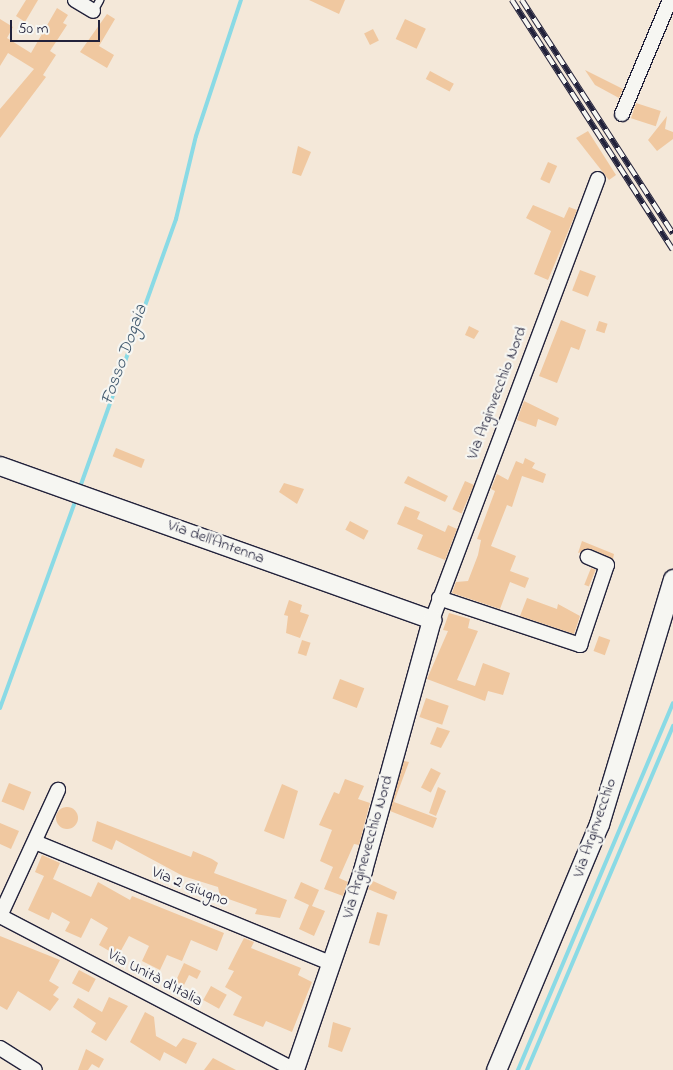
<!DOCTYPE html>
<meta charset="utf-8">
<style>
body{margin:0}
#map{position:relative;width:673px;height:1070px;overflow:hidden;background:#f4e8d9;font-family:"Indie Flower",sans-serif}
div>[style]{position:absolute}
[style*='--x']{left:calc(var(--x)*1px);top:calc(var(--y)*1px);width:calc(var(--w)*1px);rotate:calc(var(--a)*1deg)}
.stream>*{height:4px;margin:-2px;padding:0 2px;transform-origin:2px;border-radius:2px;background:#8adae5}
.building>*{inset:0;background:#f0c8a0;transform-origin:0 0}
.round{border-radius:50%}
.roads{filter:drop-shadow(1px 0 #22223b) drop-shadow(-1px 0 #22223b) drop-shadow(0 1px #22223b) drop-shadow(0 -1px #22223b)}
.service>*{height:7px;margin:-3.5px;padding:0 3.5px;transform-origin:3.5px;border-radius:3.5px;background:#f6f6f2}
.minor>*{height:14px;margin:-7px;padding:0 7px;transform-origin:7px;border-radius:7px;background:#f6f6f2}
.tertiary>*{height:18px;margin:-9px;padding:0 9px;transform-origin:9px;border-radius:9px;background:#f6f6f2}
.secondary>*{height:19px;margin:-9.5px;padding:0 9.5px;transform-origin:9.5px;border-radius:9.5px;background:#f6f6f2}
.rail>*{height:5.5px;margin-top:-2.75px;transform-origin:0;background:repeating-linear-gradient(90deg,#f6f6f2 0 11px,#22223b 0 22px);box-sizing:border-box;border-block:1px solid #22223b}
span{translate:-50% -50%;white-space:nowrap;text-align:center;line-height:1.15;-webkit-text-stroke:4.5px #f6f6f2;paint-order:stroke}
.street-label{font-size:16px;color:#22223b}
.water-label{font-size:18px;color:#41596e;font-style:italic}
.scale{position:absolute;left:10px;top:20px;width:90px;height:22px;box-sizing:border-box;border:2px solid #22223b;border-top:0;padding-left:6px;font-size:15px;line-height:18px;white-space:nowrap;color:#22223b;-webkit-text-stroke:4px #f6f6f2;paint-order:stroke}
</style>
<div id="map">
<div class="stream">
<div style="--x:79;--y:490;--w:288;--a:-70.3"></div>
<div style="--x:176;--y:219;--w:85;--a:-76.5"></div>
<div style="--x:196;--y:136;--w:143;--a:-71.7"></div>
<div style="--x:0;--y:708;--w:222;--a:-70"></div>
<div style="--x:518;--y:1070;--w:398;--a:-67.1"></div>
<div style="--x:527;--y:1070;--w:374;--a:-67"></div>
</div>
<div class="building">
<div style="clip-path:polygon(26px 0,38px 0,25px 22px,16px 16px)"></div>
<div style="clip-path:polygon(309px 0,345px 0,339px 14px)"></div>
<div style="clip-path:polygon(57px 8px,68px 15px,63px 23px,67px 25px,50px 51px,56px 55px,43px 75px,46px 77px,0 138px,0 109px,34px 69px,8px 53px,0 66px,0 19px,13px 27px,7px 38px,31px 53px)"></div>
<div style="clip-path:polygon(107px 14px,115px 19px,99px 46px,114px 55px,107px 68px,80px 52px)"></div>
<div style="left:405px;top:19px;width:23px;height:22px;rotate:25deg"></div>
<div style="left:373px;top:29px;width:13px;height:10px;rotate:63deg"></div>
<div style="clip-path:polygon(585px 70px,623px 89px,619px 98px,595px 85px)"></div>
<div style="left:430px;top:71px;width:27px;height:9px;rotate:28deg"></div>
<div style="left:636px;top:103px;width:26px;height:16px;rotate:18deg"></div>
<div style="clip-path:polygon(667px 116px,665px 129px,673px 132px,673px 139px,657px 151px,648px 140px)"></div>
<div style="clip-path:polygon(588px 131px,616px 175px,609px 180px,576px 138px)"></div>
<div style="clip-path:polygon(298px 146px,311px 152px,301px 176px,292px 173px)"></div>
<div style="left:548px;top:162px;width:10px;height:19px;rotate:24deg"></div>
<div style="clip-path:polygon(533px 205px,564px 218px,569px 207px,577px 210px,548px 280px,534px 274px,551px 231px,526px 218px)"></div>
<div style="left:580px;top:270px;width:17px;height:22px;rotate:21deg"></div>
<div style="clip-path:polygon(561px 320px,586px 330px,579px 350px,571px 347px,557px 383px,539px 376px)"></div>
<div style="left:599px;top:321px;width:9px;height:10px;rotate:18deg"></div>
<div style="clip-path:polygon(469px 326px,479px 331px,474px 339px,465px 335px)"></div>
<div style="clip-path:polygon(524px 401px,559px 418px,556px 426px,538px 419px,536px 427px,517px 420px)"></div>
<div style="left:116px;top:448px;width:31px;height:9px;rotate:22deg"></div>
<div style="clip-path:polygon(525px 458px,535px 463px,532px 468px,546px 474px,543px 483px,522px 476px,512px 507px,507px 505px,491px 546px,516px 556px,510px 571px,529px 578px,525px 588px,510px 582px,500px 609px,452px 593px,456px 582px,468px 581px,478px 555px,481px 540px,477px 539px,495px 491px,491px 489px,497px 474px,508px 480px,516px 461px,523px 464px)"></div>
<div style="clip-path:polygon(408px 476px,448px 496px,445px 502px,404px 483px)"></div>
<div style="left:465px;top:481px;width:10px;height:31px;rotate:24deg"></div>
<div style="clip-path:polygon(284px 483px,304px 489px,297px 504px,279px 492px)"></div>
<div style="clip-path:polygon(405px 506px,420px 512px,417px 519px,445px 532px,448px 525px,457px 529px,445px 560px,417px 549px,423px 535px,397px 524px)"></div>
<div style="left:350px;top:521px;width:21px;height:10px;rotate:28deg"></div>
<div style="clip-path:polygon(582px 541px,614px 554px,613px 559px,591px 549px,578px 553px)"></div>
<div style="left:591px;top:568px;width:5px;height:18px;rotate:22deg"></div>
<div style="clip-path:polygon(527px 598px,557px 609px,558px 604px,580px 616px,574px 634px,520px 616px)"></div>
<div style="clip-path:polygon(289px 600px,302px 605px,300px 612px,309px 615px,300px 638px,286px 633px,288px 616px,284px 615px)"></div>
<div style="clip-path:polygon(449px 613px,470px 619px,468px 628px,478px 631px,457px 680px,475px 686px,483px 663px,510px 673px,503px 695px,488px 691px,485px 701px,427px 679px,448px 631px,443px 630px)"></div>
<div style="left:599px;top:636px;width:12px;height:16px;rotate:20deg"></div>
<div style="left:302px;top:640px;width:9px;height:14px;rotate:18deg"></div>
<div style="left:340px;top:679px;width:26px;height:21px;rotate:21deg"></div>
<div style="left:426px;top:698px;width:24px;height:20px;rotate:19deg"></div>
<div style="clip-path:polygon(437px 727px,450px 731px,441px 748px,430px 744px)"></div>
<div style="clip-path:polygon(404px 761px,409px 762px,394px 802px,437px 818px,433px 828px,390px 811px)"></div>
<div style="left:431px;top:768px;width:11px;height:22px;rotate:27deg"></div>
<div style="clip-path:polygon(345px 779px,364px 786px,358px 799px,370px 803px,359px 845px,354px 844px,339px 878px,348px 882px,343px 896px,324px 889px,333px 867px,320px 861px,332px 830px,319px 825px,334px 792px,339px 794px)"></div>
<div style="left:9px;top:783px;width:24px;height:20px;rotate:22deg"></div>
<div style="clip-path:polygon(282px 784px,298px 791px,284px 839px,264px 831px)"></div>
<div style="clip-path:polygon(438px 787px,446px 791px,436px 816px,429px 813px)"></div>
<div class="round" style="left:56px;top:807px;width:22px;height:22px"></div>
<div style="clip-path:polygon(97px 821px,191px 857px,193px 851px,212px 859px,218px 863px,214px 873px,287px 900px,280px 918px,255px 914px,257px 909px,220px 896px,218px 887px,183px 876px,116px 840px,112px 850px,92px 841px)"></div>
<div style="clip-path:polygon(0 823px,19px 831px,11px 849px,0 844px)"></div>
<div style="clip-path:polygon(42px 855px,60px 863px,53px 879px,91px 897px,98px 882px,130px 900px,132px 896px,224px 933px,217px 951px,191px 940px,182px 961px,167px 955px,160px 970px,142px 961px,149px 946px,129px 936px,118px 956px,99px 945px,108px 928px,91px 918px,81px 938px,65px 931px,70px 922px,52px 912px,49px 920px,28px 910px,44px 876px,35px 872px)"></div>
<div style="clip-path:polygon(373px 881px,397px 892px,394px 900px,368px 889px)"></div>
<div style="clip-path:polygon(301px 882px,319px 890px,312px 906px,325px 911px,314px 936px,299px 929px,309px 905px,294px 898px)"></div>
<div style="left:377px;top:912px;width:11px;height:32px;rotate:15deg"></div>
<div style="clip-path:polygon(0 936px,60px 960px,49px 981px,59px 987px,53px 995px,59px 999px,50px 1011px,18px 991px,7px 1010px,0 1006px)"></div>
<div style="clip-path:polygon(244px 938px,254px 942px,251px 948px,301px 968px,298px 975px,312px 982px,292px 1032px,266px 1021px,263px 1027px,233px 1015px,242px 997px,225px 987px,234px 971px,228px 969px)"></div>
<div style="clip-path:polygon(184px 963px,201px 971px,197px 979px,189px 975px,182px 989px,174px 985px)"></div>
<div style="left:79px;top:970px;width:19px;height:15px;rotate:28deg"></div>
<div style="left:211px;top:986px;width:18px;height:16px;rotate:29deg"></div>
<div style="clip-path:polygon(109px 997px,128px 1006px,106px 1041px,91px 1032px,96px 1023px,73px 1007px,78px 998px,102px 1012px)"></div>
<div style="clip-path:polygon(145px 1012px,154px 1017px,156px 1036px,176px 1047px,183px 1038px,197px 1043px,186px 1064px,164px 1052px,160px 1061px,130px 1042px)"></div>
<div style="clip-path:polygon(333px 1022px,351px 1028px,342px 1052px,328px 1047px)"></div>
<div style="clip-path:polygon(86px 1049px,104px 1059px,99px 1068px,92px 1064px,88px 1070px,78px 1070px)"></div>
<div style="clip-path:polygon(213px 1058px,236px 1070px,204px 1070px)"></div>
</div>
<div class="roads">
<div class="service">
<div style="--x:93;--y:11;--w:13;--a:-61"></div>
</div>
<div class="minor">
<div style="--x:75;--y:0;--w:21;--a:31"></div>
<div style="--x:622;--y:114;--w:124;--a:-67.2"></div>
<div style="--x:439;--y:598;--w:149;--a:18.4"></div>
<div style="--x:580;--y:645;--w:84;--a:-71.4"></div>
<div style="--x:607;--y:565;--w:21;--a:-157"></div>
<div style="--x:432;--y:620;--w:471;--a:-69.4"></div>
<div style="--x:35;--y:842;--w:321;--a:22.3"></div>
<div style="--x:0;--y:916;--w:333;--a:27.6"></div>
<div style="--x:0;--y:916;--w:139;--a:-65.3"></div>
<div style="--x:0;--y:1048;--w:41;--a:32.2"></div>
</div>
<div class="tertiary">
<div style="--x:0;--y:466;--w:459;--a:19.6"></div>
<div style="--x:432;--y:620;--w:260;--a:105.4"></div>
<div style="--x:363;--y:871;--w:210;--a:108.9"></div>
</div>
<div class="secondary">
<div style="--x:496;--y:1070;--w:267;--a:-67.3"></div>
<div style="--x:599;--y:824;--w:256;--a:-73.2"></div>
</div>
</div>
<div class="rail">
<div style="--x:512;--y:0;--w:297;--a:57.2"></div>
<div style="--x:522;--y:0;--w:278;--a:57.1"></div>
</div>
<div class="street-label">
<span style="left:497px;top:393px;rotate:-69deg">Via Arginvecchio Nord</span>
<span style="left:216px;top:542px;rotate:20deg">Via dell'Antenna</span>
<span style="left:595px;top:828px;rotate:-71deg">Via Arginvecchio</span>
<span style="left:368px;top:847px;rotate:-74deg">Via Arginevecchio Nord</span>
<span style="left:190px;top:887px;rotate:22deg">Via 2 Giugno</span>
<span style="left:155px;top:978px;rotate:28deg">Via Unità d'Italia</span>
</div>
<div class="water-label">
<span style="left:125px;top:355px;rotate:-70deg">Fosso Dogaia</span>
</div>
<div class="scale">50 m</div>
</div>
